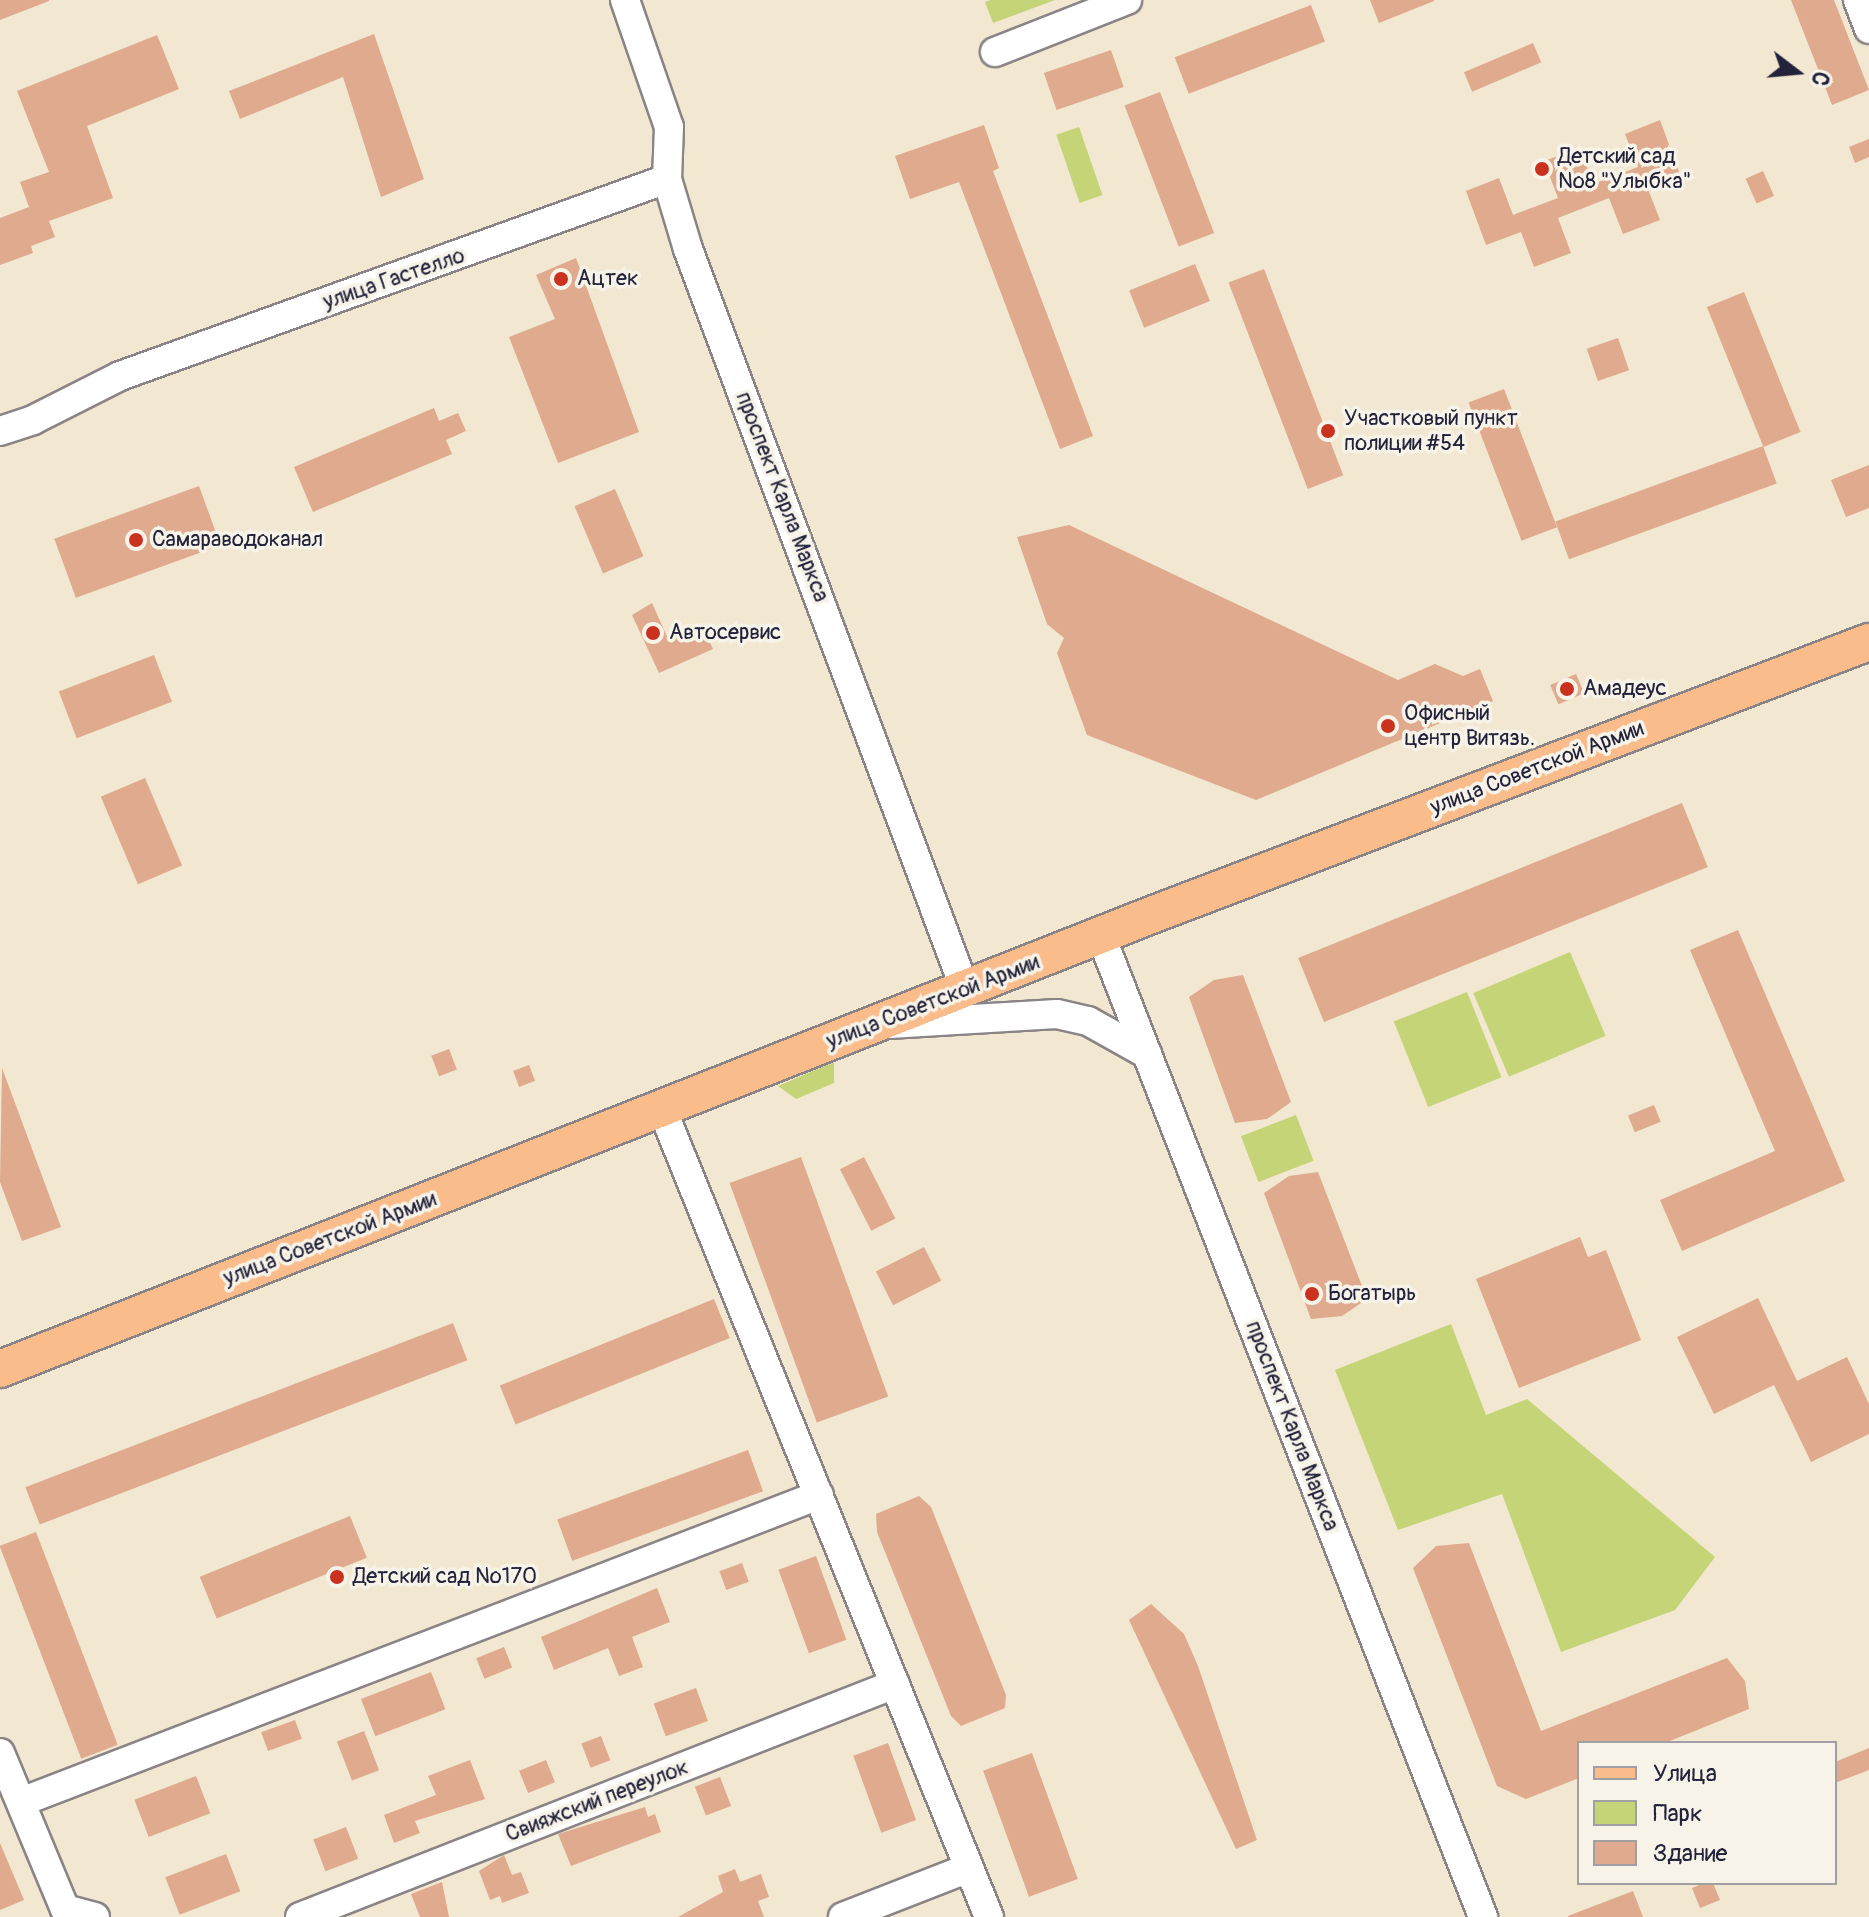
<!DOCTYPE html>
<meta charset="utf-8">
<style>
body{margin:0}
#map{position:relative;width:1869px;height:1917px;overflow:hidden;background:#f2e7d0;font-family:Pangolin,sans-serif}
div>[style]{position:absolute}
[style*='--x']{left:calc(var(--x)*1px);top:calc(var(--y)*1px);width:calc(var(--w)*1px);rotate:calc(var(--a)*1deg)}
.green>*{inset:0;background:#c4d477;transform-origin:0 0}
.building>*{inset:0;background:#dfaa8d;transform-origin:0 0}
.roads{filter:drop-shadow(2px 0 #8a8486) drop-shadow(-2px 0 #8a8486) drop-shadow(0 2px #8a8486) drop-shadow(0 -2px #8a8486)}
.minor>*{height:28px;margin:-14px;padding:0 14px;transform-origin:14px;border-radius:14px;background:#fff}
.major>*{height:36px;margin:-18px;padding:0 18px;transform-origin:18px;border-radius:18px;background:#fabc8b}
.dots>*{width:22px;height:22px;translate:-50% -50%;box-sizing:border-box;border:4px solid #f7f3e8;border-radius:50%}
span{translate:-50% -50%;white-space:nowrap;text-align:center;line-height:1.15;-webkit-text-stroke:7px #f7f3e8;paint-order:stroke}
.poi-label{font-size:22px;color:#22223b}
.left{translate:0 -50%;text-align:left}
.street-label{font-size:22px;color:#22223b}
.legend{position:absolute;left:1577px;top:1741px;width:260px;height:144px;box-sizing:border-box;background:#f7f3e8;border:2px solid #a29fa3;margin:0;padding:10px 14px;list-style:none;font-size:24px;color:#22223b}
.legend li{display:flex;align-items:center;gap:16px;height:40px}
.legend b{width:40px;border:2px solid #a29fa3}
.north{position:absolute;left:1757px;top:32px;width:80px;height:80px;-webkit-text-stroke:6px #f7f3e8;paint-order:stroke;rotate:106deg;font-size:22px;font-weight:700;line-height:32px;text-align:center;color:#22223b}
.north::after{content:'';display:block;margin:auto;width:28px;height:36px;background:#22223b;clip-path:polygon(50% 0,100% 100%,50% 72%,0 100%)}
</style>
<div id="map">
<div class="green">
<div style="clip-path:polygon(991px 0,1055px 0,993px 23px,985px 2px)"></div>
<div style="left:1079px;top:127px;width:72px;height:24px;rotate:71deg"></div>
<div style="left:1570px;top:952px;width:91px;height:105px;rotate:67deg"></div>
<div style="left:1467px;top:992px;width:92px;height:79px;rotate:68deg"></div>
<div style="clip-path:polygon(834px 1062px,834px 1083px,796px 1099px,778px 1086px)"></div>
<div style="left:1296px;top:1115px;width:49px;height:59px;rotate:69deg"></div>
<div style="clip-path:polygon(1451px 1324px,1486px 1415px,1527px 1399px,1715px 1557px,1675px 1610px,1561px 1652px,1502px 1494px,1398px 1530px,1335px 1370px)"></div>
</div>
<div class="building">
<div style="clip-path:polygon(0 0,49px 0,49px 1px,0 20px)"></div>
<div style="clip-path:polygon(1370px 0,1434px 0,1434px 1px,1379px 23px)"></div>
<div style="clip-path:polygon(1791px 0,1834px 0,1869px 90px,1832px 105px)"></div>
<div style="left:1311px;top:5px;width:39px;height:146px;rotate:69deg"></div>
<div style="clip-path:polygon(374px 34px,424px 179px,381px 197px,343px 77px,240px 119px,229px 91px)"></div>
<div style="clip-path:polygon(157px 35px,179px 89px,87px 126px,113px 198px,49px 221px,55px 237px,31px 246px,33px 253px,0 265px,0 218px,29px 207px,20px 182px,49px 172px,17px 91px)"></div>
<div style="left:1533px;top:43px;width:21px;height:75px;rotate:67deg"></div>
<div style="left:1111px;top:50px;width:39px;height:71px;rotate:71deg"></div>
<div style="left:1160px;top:92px;width:151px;height:38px;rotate:69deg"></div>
<div style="clip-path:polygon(1660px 120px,1679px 172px,1646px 184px,1660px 220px,1623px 234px,1609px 198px,1558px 218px,1571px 253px,1534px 267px,1521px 232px,1486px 245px,1466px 191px,1499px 178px,1513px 215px,1558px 198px,1544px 161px,1580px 148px,1593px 184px,1638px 167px,1625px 134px)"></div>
<div style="clip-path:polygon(984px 125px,999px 168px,993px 171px,1093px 436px,1060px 449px,959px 182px,910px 199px,895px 156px)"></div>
<div style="clip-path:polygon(1869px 139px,1869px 157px,1855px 163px,1849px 147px)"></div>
<div style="left:1763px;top:171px;width:27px;height:19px;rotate:66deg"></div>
<div style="clip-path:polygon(576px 258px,639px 432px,558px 463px,509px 337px,555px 319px,536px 275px)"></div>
<div style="left:1195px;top:264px;width:40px;height:71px;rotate:68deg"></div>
<div style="left:1264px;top:269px;width:221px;height:38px;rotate:69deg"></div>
<div style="left:1744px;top:292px;width:151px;height:40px;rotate:68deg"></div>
<div style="left:1618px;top:338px;width:34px;height:33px;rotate:71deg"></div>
<div style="left:1504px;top:389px;width:148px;height:38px;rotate:69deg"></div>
<div style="clip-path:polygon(434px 408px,439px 421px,458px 413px,466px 431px,446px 440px,452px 454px,313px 512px,294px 467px)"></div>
<div style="left:1763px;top:446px;width:40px;height:221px;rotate:70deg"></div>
<div style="clip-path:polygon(1869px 465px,1869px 508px,1846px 517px,1831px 480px)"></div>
<div style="left:199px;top:486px;width:63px;height:154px;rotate:70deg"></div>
<div style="left:615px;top:489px;width:73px;height:44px;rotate:67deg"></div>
<div style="clip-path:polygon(1069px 525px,1398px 680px,1435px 664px,1463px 676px,1480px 669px,1493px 701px,1256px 800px,1087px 735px,1057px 653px,1064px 638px,1047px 624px,1017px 537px)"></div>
<div style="clip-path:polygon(652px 603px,669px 641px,702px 626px,713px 649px,659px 673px,632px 615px)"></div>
<div style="left:154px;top:655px;width:50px;height:102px;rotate:69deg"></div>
<div style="left:1576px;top:674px;width:21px;height:28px;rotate:67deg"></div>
<div style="left:145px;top:778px;width:95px;height:48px;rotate:67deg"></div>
<div style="left:1682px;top:803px;width:69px;height:414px;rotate:68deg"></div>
<div style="clip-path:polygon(1738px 930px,1845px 1181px,1682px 1251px,1660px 1200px,1775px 1151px,1690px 950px)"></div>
<div style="clip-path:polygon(1243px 975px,1291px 1102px,1267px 1119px,1235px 1123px,1189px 997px,1214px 980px)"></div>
<div style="left:449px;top:1049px;width:22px;height:19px;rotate:69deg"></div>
<div style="left:529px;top:1065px;width:17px;height:17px;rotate:69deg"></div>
<div style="clip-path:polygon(2px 1068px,61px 1227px,22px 1241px,0 1182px)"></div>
<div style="left:1654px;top:1105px;width:18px;height:28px;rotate:68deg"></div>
<div style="left:801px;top:1157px;width:255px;height:76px;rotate:70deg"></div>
<div style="left:864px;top:1157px;width:69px;height:27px;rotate:63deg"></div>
<div style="clip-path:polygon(1318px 1172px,1367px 1299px,1342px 1316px,1311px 1319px,1264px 1193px,1289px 1176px)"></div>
<div style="clip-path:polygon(1580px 1237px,1588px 1257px,1606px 1250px,1641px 1340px,1519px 1388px,1476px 1279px)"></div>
<div style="left:924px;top:1247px;width:38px;height:54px;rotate:63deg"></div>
<div style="clip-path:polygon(1758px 1298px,1797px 1381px,1847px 1357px,1869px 1404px,1869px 1434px,1811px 1462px,1774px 1385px,1714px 1414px,1677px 1337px)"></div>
<div style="left:714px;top:1299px;width:42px;height:231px;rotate:68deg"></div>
<div style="left:453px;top:1323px;width:40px;height:458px;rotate:69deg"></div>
<div style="left:748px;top:1450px;width:44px;height:203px;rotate:70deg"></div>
<div style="clip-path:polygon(919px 1496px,931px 1507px,1006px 1695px,1005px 1708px,961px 1726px,951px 1716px,877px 1532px,876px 1514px)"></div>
<div style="left:350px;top:1516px;width:45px;height:162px;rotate:68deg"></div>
<div style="left:36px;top:1532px;width:228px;height:39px;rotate:69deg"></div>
<div style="clip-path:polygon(1469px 1543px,1541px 1731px,1727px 1658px,1745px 1681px,1749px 1709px,1665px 1743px,1579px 1743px,1579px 1778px,1526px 1799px,1497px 1786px,1413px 1568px,1436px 1546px)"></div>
<div style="left:816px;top:1556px;width:89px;height:40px;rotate:70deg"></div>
<div style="left:742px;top:1563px;width:20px;height:24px;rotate:70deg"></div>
<div style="clip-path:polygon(657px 1588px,670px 1622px,632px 1637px,643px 1667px,619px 1676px,608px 1648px,554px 1670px,541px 1637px)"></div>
<div style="clip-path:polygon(1151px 1604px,1184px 1634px,1198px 1666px,1257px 1840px,1236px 1849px,1129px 1620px)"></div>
<div style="left:504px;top:1647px;width:22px;height:30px;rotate:68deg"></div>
<div style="left:431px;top:1672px;width:40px;height:75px;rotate:69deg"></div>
<div style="left:696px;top:1688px;width:35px;height:45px;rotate:70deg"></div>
<div style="left:295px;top:1720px;width:20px;height:36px;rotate:70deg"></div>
<div style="left:364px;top:1731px;width:42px;height:29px;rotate:69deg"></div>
<div style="left:601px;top:1736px;width:26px;height:21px;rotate:69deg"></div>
<div style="left:888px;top:1743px;width:82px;height:37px;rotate:70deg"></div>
<div style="clip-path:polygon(1869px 1748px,1869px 1770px,1835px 1783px,1835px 1762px)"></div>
<div style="left:1032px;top:1753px;width:134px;height:52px;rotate:70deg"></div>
<div style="clip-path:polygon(470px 1760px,485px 1799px,415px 1821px,420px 1833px,394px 1843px,384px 1815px,436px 1795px,428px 1776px)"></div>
<div style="left:546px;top:1760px;width:24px;height:29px;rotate:68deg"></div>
<div style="left:196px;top:1776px;width:40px;height:66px;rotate:69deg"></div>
<div style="left:720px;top:1777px;width:31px;height:27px;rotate:69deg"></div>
<div style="clip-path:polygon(645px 1807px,648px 1817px,655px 1814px,661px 1832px,571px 1866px,558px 1834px)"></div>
<div style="left:346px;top:1827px;width:34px;height:35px;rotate:69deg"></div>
<div style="clip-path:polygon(0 1843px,24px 1900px,0 1910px)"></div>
<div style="left:226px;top:1854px;width:40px;height:65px;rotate:69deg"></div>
<div style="clip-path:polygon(504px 1855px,512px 1875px,521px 1872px,529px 1893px,502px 1903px,500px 1896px,490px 1900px,479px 1871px)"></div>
<div style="clip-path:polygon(735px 1869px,740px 1882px,761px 1874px,769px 1897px,758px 1901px,764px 1917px,678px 1917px,723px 1892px,718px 1876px)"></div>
<div style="clip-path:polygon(442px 1882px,449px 1917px,420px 1917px,411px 1894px)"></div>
<div style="clip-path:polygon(1704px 1883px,1713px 1883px,1720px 1900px,1700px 1908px,1692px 1888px)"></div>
<div style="clip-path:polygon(1633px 1891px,1643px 1917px,1568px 1917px,1568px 1916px)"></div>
</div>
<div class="roads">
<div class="minor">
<div style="--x:625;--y:0;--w:134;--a:70.9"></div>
<div style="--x:669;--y:127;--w:52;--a:92.2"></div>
<div style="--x:667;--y:179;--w:73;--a:73.3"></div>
<div style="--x:688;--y:249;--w:790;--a:69.48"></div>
<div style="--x:1858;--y:0;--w:31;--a:69"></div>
<div style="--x:995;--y:52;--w:142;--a:-21.5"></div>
<div style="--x:0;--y:431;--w:35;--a:-18"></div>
<div style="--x:33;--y:420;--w:97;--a:-26.8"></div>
<div style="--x:120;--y:376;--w:581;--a:-19.81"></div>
<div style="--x:1101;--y:936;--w:1053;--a:68.72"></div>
<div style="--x:889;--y:1024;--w:168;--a:-3.4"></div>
<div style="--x:1057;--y:1014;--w:32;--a:13"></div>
<div style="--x:1088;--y:1021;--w:68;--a:29.2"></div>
<div style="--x:662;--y:1109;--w:872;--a:67.97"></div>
<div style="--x:0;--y:1753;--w:169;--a:67.4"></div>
<div style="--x:65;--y:1909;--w:31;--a:15"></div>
<div style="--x:21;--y:1802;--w:855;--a:-21.04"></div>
<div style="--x:300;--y:1917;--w:639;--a:-21.39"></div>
<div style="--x:843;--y:1917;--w:135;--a:-21.3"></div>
</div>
<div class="major">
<div style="--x:0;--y:1369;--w:1240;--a:-21.52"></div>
<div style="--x:1154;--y:914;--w:765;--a:-20.83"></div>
</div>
</div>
<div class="dots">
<div style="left:1542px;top:169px;background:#c8321e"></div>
<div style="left:561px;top:279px;background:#c8321e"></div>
<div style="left:1328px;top:431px;background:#c8321e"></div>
<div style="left:136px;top:540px;background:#c8321e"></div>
<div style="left:653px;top:633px;background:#c8321e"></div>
<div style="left:1567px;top:689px;background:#c8321e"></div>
<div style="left:1388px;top:726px;background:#c8321e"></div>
<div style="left:1312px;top:1294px;background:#c8321e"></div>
<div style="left:337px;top:1577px;background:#c8321e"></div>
</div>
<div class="poi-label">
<span class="left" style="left:1558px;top:169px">Детский сад<br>№8 "Улыбка"</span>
<span class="left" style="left:577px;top:279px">Ацтек</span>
<span class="left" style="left:1344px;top:431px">Участковый пункт<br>полиции #54</span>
<span class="left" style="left:152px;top:540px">Самараводоканал</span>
<span class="left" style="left:669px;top:633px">Автосервис</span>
<span class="left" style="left:1583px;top:689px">Амадеус</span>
<span class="left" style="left:1404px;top:726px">Офисный<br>центр Витязь.</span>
<span class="left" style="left:1328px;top:1294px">Богатырь</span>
<span class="left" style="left:353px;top:1577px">Детский сад №170</span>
</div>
<div class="street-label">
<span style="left:394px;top:279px;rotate:-19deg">улица Гастелло</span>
<span style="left:782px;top:497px;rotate:69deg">проспект Карла Маркса</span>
<span style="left:1537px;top:768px;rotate:-21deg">улица Советской Армии</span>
<span style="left:933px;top:1002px;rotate:-21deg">улица Советской Армии</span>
<span style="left:330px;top:1239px;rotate:-21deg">улица Советской Армии</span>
<span style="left:1292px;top:1426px;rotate:69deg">проспект Карла Маркса</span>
<span style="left:597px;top:1801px;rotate:-21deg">Свияжский переулок</span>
</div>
<ul class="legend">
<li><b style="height:10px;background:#fabc8b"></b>Улица</li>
<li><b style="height:22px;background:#c4d477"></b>Парк</li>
<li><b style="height:22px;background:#dfaa8d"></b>Здание</li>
</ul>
<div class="north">С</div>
</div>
